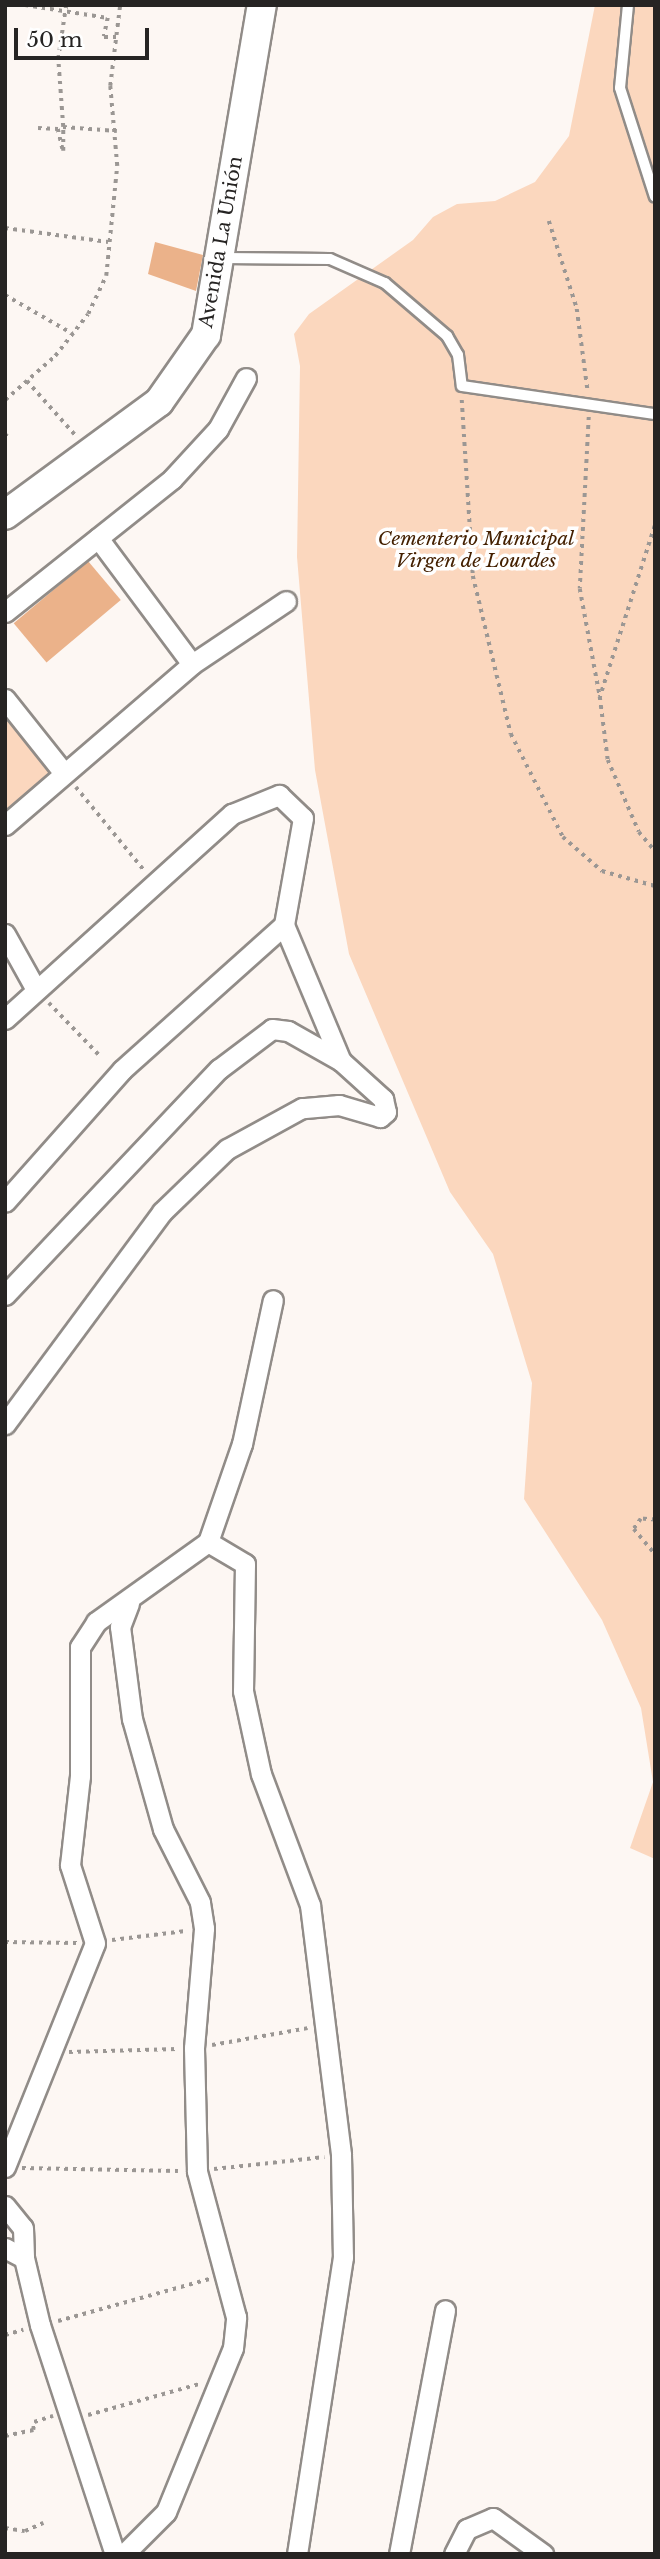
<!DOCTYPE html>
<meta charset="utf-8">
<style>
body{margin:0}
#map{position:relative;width:660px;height:2559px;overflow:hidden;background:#fdf7f3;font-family:"Libre Baskerville",serif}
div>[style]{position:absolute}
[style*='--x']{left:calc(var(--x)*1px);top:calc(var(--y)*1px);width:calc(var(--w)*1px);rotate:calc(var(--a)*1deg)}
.green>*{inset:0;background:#fbd7be}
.building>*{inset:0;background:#ebb28a;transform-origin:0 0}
.path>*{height:3.5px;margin-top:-1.75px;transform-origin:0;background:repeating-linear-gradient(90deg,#9b9794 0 3.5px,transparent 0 8.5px)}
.roads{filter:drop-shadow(2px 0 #918c88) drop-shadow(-2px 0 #918c88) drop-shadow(0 2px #918c88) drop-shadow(0 -2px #918c88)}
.service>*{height:10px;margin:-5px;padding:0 5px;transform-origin:5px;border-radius:5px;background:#fff}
.minor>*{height:19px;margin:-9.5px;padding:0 9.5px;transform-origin:9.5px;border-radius:9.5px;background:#fff}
.secondary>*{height:28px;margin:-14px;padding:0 14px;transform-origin:14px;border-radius:14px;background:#fff}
span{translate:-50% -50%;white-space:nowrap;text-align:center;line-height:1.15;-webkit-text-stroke:7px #fff;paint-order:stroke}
.street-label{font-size:19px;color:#262423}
.park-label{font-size:19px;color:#442001;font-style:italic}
.frame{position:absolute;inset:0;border:7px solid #262423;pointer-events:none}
.scale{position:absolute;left:14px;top:28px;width:135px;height:32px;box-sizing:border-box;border:4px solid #262423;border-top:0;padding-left:9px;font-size:21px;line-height:24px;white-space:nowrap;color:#262423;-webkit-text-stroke:5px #fff;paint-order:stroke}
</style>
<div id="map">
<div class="green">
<i style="clip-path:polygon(595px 5px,655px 5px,655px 1859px,630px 1848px,653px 1782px,641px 1708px,602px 1620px,524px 1499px,532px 1383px,493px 1254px,450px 1192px,349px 954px,315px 770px,297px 557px,300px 366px,294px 334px,309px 314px,413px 240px,433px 217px,457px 204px,495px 201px,535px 182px,569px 136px)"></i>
<i style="clip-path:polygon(5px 717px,50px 772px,5px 812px)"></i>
</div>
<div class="building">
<i style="clip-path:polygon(155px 242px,203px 255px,196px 291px,148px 274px)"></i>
<i style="left:88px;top:561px;width:51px;height:97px;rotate:50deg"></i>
</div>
<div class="path">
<i style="--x:25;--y:5;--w:84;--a:8.9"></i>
<i style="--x:108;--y:18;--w:19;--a:102"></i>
<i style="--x:104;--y:37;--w:12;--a:0"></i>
<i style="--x:63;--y:127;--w:68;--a:-94.2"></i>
<i style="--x:58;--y:59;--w:55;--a:-81.6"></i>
<i style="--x:38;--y:128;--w:20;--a:3"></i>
<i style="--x:58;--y:129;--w:23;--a:77"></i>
<i style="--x:63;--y:151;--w:24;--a:-90"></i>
<i style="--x:63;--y:127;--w:54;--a:4.2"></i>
<i style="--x:549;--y:221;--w:92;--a:72.3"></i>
<i style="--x:577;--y:309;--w:84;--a:82.5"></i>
<i style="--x:5;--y:228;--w:104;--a:7.7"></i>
<i style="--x:5;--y:295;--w:78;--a:29.8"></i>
<i style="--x:27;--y:381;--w:75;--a:48.2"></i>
<i style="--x:5;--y:400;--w:67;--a:-41.3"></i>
<i style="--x:55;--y:356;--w:53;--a:-51.8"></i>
<i style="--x:88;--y:314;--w:42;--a:-64.7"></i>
<i style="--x:106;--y:276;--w:111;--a:-84.3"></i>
<i style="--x:117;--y:166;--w:80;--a:-95"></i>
<i style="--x:110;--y:86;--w:82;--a:-83"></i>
<i style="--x:462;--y:400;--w:176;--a:86.4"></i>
<i style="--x:473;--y:576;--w:163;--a:76.5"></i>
<i style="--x:511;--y:734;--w:115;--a:63.2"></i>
<i style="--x:563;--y:837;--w:52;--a:41.1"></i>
<i style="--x:602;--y:871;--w:55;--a:15.8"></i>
<i style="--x:589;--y:417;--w:172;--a:93"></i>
<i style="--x:580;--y:589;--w:110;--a:79.5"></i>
<i style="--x:5;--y:434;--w:6;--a:45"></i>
<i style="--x:655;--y:526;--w:180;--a:107.8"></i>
<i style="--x:600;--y:697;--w:64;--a:82.8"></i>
<i style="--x:608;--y:760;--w:78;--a:66.7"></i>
<i style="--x:639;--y:832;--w:25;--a:50"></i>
<i style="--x:76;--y:787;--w:107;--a:50.7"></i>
<i style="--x:49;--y:1003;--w:74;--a:46.1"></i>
<i style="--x:655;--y:1520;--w:14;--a:-176"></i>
<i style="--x:641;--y:1519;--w:12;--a:125"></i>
<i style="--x:634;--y:1529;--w:33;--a:50"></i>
<i style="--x:112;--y:1940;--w:74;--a:-7"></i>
<i style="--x:5;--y:1942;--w:72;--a:0.8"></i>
<i style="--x:212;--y:2045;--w:97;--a:-10"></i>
<i style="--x:69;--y:2052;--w:108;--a:-1.6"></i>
<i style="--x:22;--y:2168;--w:156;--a:1.1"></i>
<i style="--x:214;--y:2169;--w:111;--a:-6.2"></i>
<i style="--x:58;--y:2321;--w:157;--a:-15.5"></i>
<i style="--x:5;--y:2335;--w:19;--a:-16"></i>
<i style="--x:88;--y:2415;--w:115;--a:-15.6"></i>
<i style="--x:5;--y:2436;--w:29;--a:-12"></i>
<i style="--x:33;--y:2430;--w:8;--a:-83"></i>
<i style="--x:34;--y:2422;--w:20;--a:-18"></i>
<i style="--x:5;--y:2528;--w:20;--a:9"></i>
<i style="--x:25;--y:2531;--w:20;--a:-24"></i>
</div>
<div class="roads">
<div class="service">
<i style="--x:628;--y:5;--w:83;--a:95.5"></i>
<i style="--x:620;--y:88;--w:114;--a:72.2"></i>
<i style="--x:223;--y:258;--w:107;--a:0.5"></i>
<i style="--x:330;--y:259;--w:60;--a:23.6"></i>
<i style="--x:385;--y:283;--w:82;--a:40.5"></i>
<i style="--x:447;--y:336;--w:22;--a:60"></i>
<i style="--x:458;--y:355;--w:31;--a:83"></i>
<i style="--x:462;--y:386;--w:195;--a:8.3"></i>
</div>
<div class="minor">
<i style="--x:98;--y:538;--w:157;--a:53.3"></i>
<i style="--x:5;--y:612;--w:213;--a:-38.5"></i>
<i style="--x:172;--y:479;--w:68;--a:-47.4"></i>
<i style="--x:218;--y:429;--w:58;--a:-61.2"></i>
<i style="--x:5;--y:699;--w:93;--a:51.5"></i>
<i style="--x:5;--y:825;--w:247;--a:-40.7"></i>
<i style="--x:192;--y:664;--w:113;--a:-33.8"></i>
<i style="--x:284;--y:925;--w:147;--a:67.3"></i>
<i style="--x:5;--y:934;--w:62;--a:60.9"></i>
<i style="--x:5;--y:1019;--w:306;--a:-42.1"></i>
<i style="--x:232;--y:814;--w:51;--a:-22"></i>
<i style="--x:279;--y:795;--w:33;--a:44"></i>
<i style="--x:303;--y:818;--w:109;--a:100.1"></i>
<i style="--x:284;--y:925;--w:217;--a:138.2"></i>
<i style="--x:122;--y:1070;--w:176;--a:131.6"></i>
<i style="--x:5;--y:1295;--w:311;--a:-46.6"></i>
<i style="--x:219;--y:1069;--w:66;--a:-37"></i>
<i style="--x:272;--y:1029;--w:16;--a:7"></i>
<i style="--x:288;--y:1031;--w:61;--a:29.5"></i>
<i style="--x:341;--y:1061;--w:57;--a:42.1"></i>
<i style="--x:383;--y:1099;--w:13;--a:77"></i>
<i style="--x:386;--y:1112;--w:8;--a:140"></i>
<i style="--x:380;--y:1117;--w:43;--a:-163.7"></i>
<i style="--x:339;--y:1105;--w:37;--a:175"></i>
<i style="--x:302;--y:1108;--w:85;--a:151.3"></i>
<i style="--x:227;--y:1149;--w:91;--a:135.9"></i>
<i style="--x:162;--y:1212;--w:264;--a:126.5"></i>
<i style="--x:208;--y:1542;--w:43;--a:30.7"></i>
<i style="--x:245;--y:1564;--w:127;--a:90.9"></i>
<i style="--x:243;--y:1691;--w:85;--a:77.8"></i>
<i style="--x:261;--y:1774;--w:140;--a:69.5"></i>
<i style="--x:310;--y:1905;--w:252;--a:82.9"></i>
<i style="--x:341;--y:2155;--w:102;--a:88.9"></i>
<i style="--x:343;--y:2257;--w:301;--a:98.8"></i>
<i style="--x:5;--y:2167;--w:241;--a:-68.1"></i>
<i style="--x:95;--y:1943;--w:82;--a:-107.8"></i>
<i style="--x:70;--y:1865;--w:90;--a:-83.6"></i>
<i style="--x:80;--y:1776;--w:129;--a:-90"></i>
<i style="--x:80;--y:1647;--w:30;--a:-57"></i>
<i style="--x:96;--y:1622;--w:138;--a:-35.5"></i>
<i style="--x:208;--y:1542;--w:104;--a:-70.9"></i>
<i style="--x:242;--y:1444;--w:147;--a:-77.9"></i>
<i style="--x:5;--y:2206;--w:28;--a:51"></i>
<i style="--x:23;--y:2228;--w:30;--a:88"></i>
<i style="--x:24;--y:2258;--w:69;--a:76.6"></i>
<i style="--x:40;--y:2325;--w:241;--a:71.9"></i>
<i style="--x:5;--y:2248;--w:21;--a:28"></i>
<i style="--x:124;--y:2554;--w:59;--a:-45"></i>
<i style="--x:166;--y:2512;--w:177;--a:-67.8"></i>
<i style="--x:233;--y:2348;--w:31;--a:-84"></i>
<i style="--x:236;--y:2317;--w:151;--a:-105"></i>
<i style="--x:197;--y:2171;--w:123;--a:-91.4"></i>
<i style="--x:194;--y:2048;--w:120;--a:-85.2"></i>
<i style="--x:204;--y:1928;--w:26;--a:-99"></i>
<i style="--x:200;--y:1902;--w:82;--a:-116.9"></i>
<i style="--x:163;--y:1829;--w:114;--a:-105.7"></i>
<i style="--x:132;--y:1719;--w:93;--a:-97.4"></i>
<i style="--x:120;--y:1627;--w:25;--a:-69"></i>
<i style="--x:399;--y:2554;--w:248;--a:-79.3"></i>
<i style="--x:454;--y:2554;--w:28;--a:-63"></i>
<i style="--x:467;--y:2529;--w:28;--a:-23"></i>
<i style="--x:493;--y:2518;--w:62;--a:35.8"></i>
</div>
<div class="secondary">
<i style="--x:5;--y:515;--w:191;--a:-36.3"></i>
<i style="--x:159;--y:402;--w:82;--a:-55"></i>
<i style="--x:206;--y:335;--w:335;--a:-80.4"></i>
</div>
</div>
<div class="street-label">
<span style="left:221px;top:242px;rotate:-80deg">Avenida La Unión</span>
</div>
<div class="park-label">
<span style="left:476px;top:550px">Cementerio Municipal<br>Virgen de Lourdes</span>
</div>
<div class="frame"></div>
<div class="scale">50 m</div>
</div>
